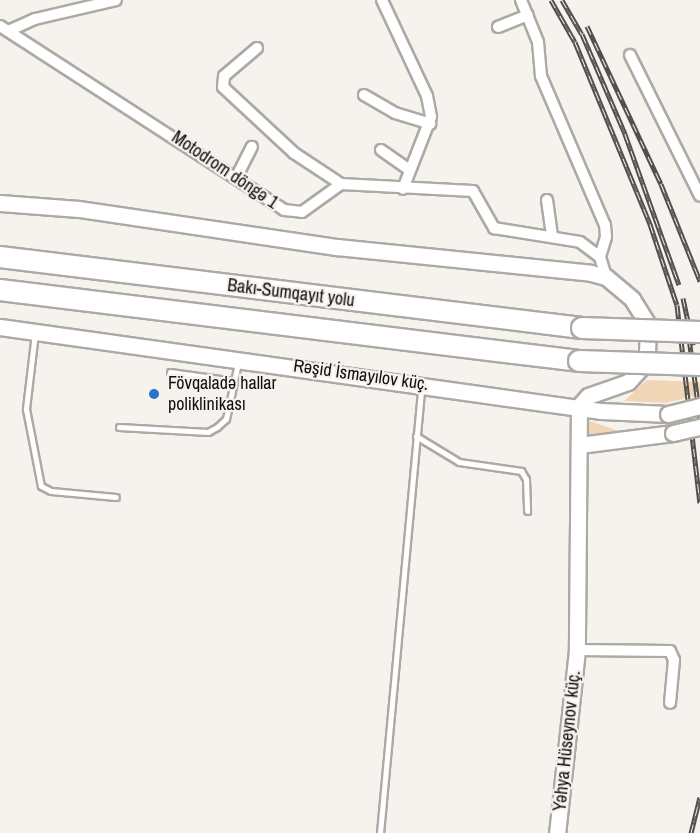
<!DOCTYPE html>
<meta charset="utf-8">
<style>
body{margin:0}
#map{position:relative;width:700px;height:833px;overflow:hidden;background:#f6f2ed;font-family:"Archivo Narrow",sans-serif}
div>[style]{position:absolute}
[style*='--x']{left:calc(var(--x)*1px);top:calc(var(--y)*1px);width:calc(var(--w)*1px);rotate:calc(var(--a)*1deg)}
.green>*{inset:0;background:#f1d6b6}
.roads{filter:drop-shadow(2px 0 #ada9a4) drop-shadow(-2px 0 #ada9a4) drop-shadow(0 2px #ada9a4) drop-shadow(0 -2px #ada9a4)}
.lane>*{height:5px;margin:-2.5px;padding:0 2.5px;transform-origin:2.5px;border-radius:2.5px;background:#fff}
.street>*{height:10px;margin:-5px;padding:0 5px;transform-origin:5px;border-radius:5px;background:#fff}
.secondary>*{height:15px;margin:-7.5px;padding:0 7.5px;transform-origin:7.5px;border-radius:7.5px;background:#fff}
.highway>*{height:20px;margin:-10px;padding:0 10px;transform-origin:10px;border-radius:10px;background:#fff}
.rail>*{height:5px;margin-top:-2.5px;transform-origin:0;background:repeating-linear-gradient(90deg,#f6f2ed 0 9px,#52504d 0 18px);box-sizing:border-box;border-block:2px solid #52504d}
.bridges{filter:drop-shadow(2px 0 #ada9a4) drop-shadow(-2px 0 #ada9a4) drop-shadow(0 2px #ada9a4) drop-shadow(0 -2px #ada9a4)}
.secondary-bridge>*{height:15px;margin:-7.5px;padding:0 7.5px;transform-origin:7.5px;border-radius:7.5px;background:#fff}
.highway-bridge>*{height:20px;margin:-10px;padding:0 10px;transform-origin:10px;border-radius:10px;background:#fff}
.dots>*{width:16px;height:16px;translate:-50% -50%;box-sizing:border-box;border:3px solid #f6f2ed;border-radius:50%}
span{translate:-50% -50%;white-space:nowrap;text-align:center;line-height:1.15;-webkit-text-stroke:4.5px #f6f2ed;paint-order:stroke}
.street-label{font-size:18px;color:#11100e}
.poi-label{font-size:18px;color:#11100e}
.left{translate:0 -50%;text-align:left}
</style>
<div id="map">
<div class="green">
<i style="clip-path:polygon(647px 380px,700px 382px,700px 395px,665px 403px,624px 401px)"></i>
<i style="clip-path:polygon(584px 419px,619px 431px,583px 435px)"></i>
</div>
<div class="roads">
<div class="lane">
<i style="--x:35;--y:333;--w:77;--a:96.8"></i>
<i style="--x:26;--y:409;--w:78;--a:79"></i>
<i style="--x:41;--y:486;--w:11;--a:27"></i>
<i style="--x:51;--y:491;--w:65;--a:5.3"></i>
<i style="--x:170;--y:372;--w:65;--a:8"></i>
<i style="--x:119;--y:427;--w:89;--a:3.2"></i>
<i style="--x:208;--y:432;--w:10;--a:-29"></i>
<i style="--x:217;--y:427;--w:12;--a:-42"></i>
<i style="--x:226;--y:419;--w:57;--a:-77.9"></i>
<i style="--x:416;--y:436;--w:50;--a:31.2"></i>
<i style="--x:459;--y:462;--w:63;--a:8.3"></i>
<i style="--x:521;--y:471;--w:9;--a:58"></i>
<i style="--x:526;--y:479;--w:32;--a:88"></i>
<i style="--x:380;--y:833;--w:447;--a:-84.7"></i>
</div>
<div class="street">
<i style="--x:382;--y:0;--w:106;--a:64.9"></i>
<i style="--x:427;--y:96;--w:21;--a:79"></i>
<i style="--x:431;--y:117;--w:77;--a:111.3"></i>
<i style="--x:521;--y:0;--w:45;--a:68"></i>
<i style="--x:538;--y:42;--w:34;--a:85"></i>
<i style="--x:541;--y:76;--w:162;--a:66.8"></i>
<i style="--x:605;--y:225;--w:12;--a:85"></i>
<i style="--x:606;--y:237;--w:21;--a:107"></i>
<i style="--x:0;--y:26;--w:338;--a:32.9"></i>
<i style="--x:284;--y:210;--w:18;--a:6"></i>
<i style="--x:302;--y:212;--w:48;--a:-35.7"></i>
<i style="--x:341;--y:184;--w:132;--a:3"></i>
<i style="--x:473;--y:191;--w:43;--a:60.4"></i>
<i style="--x:494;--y:228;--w:87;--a:9.2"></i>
<i style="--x:580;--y:242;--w:25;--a:37"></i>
<i style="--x:600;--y:257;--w:21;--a:73"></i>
<i style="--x:498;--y:27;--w:32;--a:-22"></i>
<i style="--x:8;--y:31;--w:30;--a:-24"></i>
<i style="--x:35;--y:19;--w:83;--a:-13.2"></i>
<i style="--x:257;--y:48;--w:43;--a:139.7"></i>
<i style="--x:224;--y:76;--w:11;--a:95"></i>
<i style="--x:223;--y:87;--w:97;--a:42.9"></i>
<i style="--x:294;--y:153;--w:56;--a:33.4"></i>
<i style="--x:630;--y:55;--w:157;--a:63.6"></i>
<i style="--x:364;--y:95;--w:36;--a:30"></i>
<i style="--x:395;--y:113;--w:37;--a:17"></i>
<i style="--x:381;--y:150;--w:33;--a:35"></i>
<i style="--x:236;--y:178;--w:35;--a:-63"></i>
<i style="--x:547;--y:200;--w:36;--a:82"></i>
<i style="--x:577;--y:650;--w:93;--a:0.6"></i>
<i style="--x:670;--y:651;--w:10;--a:66"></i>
<i style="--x:674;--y:660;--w:43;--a:95.3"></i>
</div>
<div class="secondary">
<i style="--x:0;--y:203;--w:79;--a:4.3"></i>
<i style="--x:79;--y:209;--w:261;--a:8.4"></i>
<i style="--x:337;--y:247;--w:255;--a:5.8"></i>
<i style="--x:591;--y:273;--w:16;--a:15"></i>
<i style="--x:606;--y:277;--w:34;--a:40"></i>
<i style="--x:632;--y:299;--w:31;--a:58"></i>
<i style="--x:648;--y:325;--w:36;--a:92"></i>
<i style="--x:647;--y:361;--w:28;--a:132"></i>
<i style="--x:628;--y:382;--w:42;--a:160.7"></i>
<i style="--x:588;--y:396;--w:13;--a:132"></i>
<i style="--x:579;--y:406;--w:244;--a:90.5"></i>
<i style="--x:577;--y:650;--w:184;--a:96.2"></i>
<i style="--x:0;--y:327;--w:607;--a:7.96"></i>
<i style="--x:601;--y:411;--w:67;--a:2.6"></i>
<i style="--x:579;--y:445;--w:95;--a:-7.3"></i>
</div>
<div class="highway">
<i style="--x:0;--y:257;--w:586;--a:6.96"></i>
<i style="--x:0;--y:290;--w:583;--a:6.99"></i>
</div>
</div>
<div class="rail">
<i style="--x:551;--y:0;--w:48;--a:60.3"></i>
<i style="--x:575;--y:42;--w:197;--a:67.6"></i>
<i style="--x:650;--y:224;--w:85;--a:71.6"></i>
<i style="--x:677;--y:305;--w:199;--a:83.4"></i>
<i style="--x:562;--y:0;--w:39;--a:60"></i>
<i style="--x:582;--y:34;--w:109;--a:66.7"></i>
<i style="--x:625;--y:134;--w:160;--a:70.3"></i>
<i style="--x:587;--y:26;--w:174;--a:64.9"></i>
<i style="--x:661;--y:184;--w:105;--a:68.1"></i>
<i style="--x:683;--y:298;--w:48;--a:78"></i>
<i style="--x:689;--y:338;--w:81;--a:82.2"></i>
<i style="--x:691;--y:833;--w:37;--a:-76"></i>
</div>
<div class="bridges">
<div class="secondary-bridge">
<i style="--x:668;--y:414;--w:33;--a:-14"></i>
<i style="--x:673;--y:433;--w:28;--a:-13"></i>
</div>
<div class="highway-bridge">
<i style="--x:582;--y:328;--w:118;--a:1.9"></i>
<i style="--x:579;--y:361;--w:121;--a:1.9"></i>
</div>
</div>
<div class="dots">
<i style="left:154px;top:394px;background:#2776c5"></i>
</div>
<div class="street-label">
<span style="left:225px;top:170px;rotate:34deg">Motodrom döngə 1</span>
<span style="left:291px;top:293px;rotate:7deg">Bakı-Sumqayıt yolu</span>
<span style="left:361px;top:375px;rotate:8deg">Rəşid İsmayılov küç.</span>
<span style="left:567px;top:741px;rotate:-84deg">Yəhya Hüseynov küç.</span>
</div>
<div class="poi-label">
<span class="left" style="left:168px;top:394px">Fövqaladə hallar<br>poliklinikası</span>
</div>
</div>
